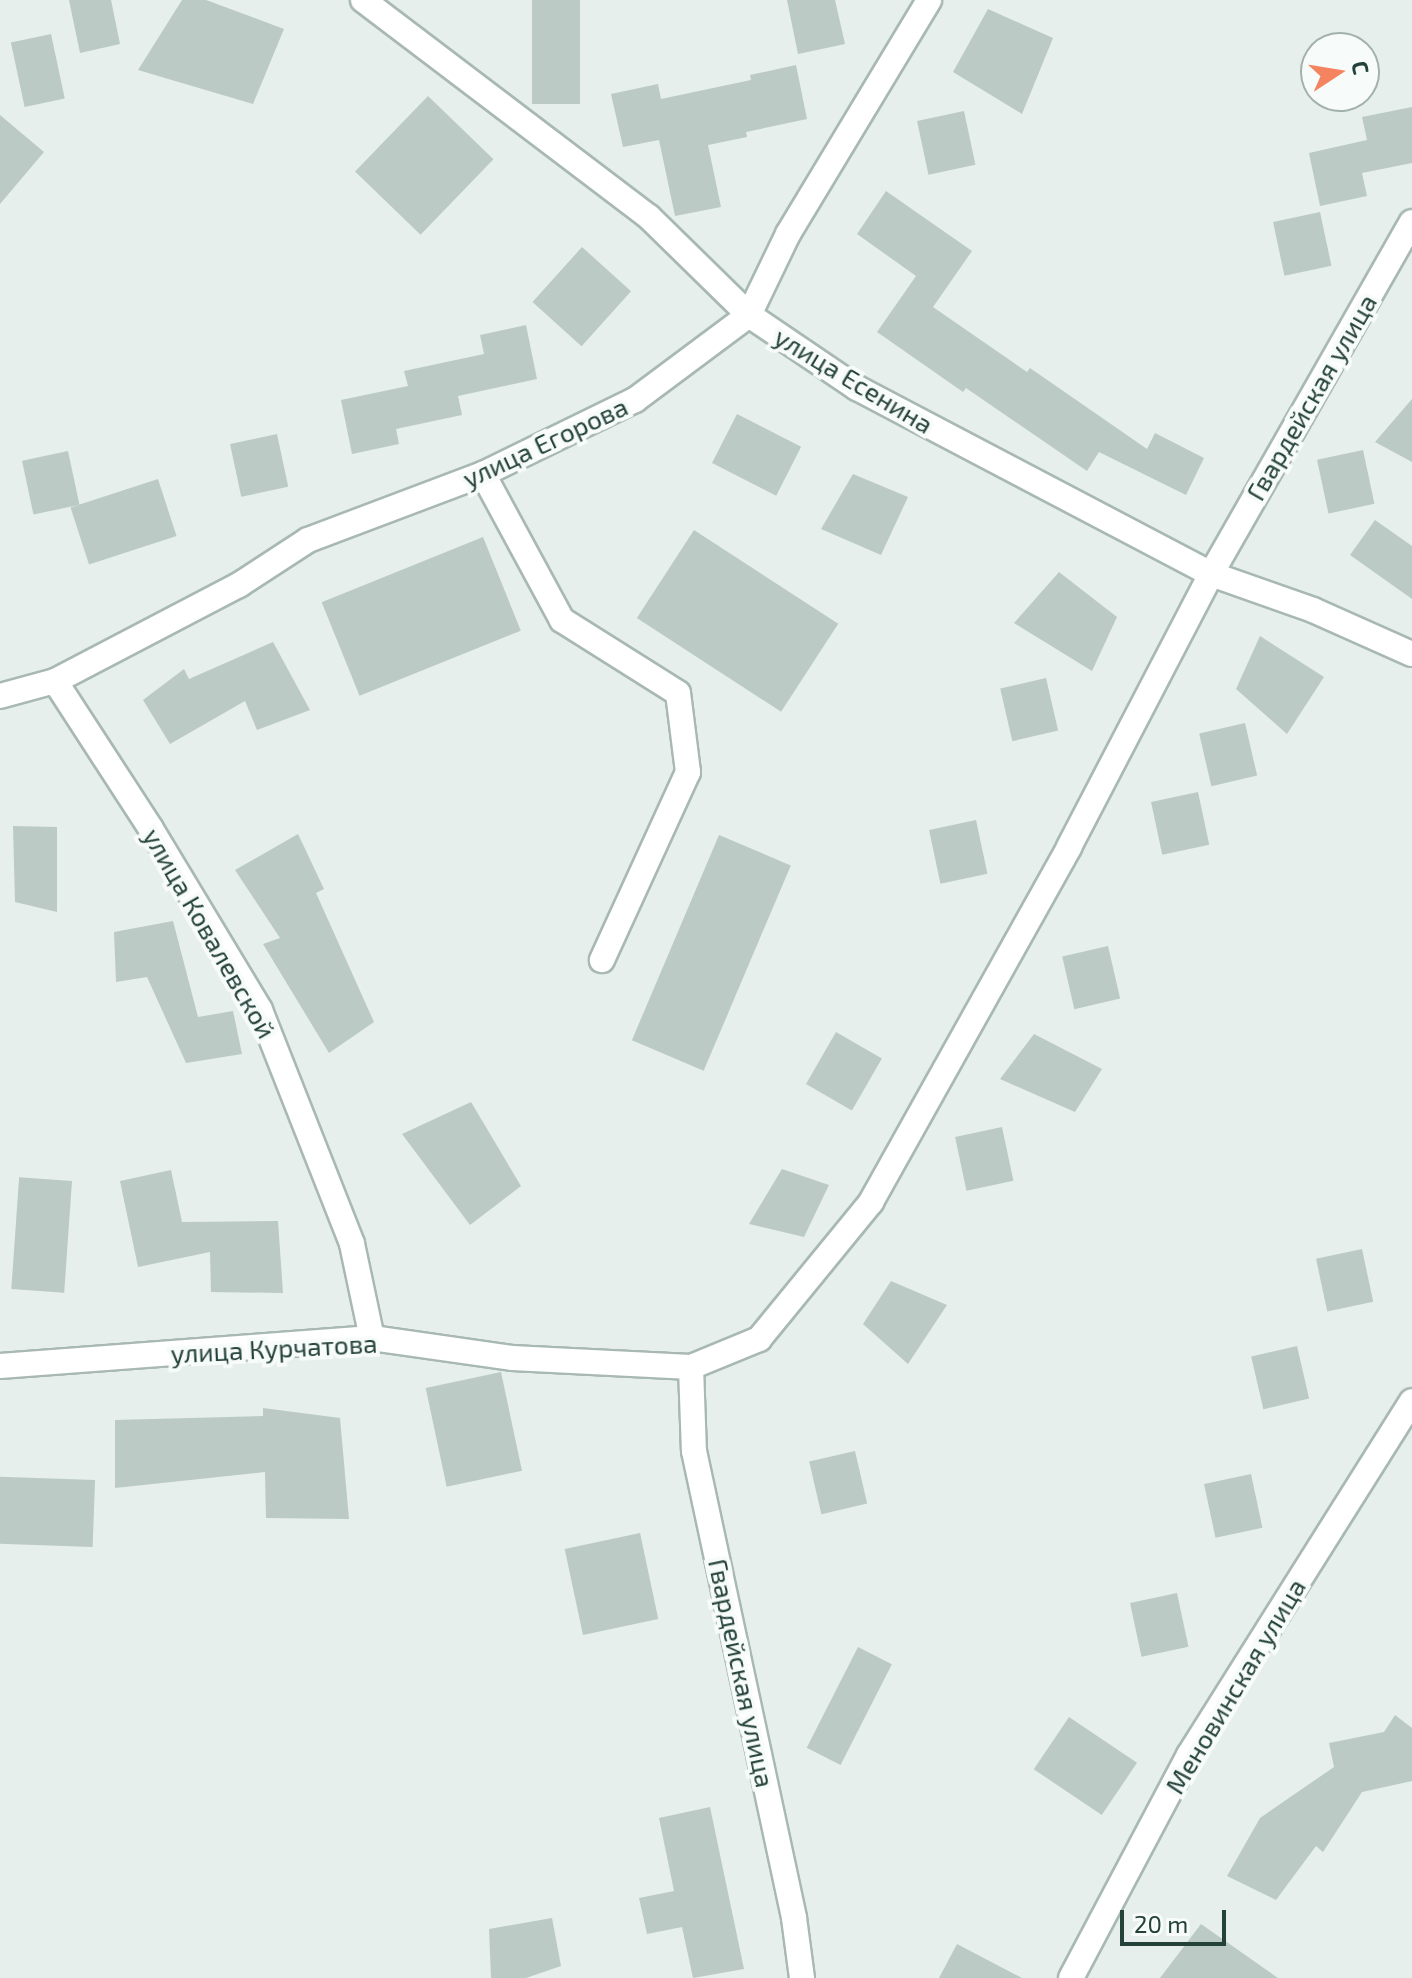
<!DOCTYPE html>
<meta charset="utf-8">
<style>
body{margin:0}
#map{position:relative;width:1412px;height:1978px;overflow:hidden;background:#e6efeb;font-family:"Exo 2",sans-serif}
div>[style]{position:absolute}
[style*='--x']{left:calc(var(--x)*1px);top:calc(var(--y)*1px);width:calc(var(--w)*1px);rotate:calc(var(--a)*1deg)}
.building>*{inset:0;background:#bbcac4;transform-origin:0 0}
.roads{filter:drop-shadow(2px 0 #a8b8b2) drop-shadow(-2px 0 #a8b8b2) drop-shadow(0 2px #a8b8b2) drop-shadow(0 -2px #a8b8b2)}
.minor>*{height:24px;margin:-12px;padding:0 12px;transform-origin:12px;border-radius:12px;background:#fff}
span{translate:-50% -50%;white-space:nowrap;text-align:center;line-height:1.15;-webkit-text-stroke:8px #f7fbf9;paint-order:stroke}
.street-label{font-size:26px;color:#24423a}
.north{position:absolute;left:1300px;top:32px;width:80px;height:80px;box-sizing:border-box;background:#f7fbf9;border:2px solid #a3b1ad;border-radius:50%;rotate:78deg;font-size:22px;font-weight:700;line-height:32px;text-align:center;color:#24423a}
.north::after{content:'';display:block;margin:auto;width:28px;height:36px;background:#f4845f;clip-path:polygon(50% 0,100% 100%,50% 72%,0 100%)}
.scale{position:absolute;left:1120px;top:1910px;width:106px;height:36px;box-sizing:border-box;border:4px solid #24423a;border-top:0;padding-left:10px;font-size:24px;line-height:28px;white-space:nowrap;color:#24423a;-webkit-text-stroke:6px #f7fbf9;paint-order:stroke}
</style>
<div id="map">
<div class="building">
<i style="clip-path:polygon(69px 0,111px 0,120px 44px,80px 53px)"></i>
<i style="clip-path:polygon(182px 0,206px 0,284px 29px,253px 104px,138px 70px)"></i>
<i style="left:532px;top:0;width:48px;height:104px"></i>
<i style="clip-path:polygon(787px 0,835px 0,845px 44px,798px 54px)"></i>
<i style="clip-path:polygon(988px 9px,1053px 38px,1022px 114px,953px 72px)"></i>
<i style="left:51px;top:34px;width:66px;height:41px;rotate:78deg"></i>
<i style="clip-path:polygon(796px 65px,807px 119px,746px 132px,747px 137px,708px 145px,721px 207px,675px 216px,659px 140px,623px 147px,611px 94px,658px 84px,661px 99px,751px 80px,750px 75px)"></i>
<i style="left:428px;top:96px;width:91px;height:105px;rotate:44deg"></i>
<i style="clip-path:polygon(1412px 107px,1412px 163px,1362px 173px,1367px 196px,1320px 206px,1309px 153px,1367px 140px,1362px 117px)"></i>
<i style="left:964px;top:111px;width:55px;height:48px;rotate:78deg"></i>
<i style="clip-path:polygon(0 115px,44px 152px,0 204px)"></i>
<i style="clip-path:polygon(886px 191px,972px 251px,933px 307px,1027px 372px,1030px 368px,1147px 449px,1155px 433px,1204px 458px,1186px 495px,1099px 452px,1087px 471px,966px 388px,963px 392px,877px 332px,916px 276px,857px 234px)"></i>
<i style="left:1320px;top:212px;width:55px;height:48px;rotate:78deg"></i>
<i style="left:582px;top:247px;width:66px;height:74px;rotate:42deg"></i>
<i style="clip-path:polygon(526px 325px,537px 379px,458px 396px,462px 415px,396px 429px,399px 444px,352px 454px,341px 400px,408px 386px,404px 371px,484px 354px,480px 335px)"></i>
<i style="clip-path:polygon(1412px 399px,1412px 462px,1375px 442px)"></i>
<i style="left:737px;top:414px;width:72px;height:55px;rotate:27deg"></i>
<i style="left:277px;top:434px;width:54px;height:48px;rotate:78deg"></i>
<i style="left:1363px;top:450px;width:55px;height:47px;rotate:78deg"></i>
<i style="left:68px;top:451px;width:55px;height:47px;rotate:78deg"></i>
<i style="clip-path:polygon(853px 474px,908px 497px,881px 555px,821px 529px)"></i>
<i style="left:158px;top:479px;width:60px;height:92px;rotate:72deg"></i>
<i style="clip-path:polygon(1375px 520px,1412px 546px,1412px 599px,1350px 555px)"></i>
<i style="left:694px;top:530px;width:172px;height:105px;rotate:33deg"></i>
<i style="left:483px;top:537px;width:101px;height:174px;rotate:68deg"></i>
<i style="clip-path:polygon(1059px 572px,1117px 617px,1092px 671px,1014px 623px)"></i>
<i style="clip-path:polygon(1260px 636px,1324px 677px,1287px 734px,1236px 689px)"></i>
<i style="clip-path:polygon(273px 642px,310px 710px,257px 730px,245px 701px,170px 744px,143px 700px,184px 669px,189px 679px)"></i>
<i style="left:1046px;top:678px;width:54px;height:47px;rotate:77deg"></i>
<i style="left:1245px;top:723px;width:54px;height:47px;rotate:77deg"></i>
<i style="left:1198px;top:792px;width:54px;height:48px;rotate:78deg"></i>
<i style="left:976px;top:820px;width:55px;height:48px;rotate:78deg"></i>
<i style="clip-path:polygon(13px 826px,57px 827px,57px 912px,15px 902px)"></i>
<i style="clip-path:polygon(298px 834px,324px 889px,316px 893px,374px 1022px,329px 1053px,263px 944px,280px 938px,235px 870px)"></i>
<i style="left:719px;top:835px;width:78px;height:223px;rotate:23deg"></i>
<i style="clip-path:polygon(173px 921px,198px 1017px,233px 1011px,242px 1054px,186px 1063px,147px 977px,116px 982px,114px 932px)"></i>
<i style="left:1108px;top:946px;width:54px;height:47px;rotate:77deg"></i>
<i style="left:836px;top:1032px;width:53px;height:60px;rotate:30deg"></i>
<i style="clip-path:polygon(1034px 1034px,1102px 1069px,1075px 1112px,1000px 1079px)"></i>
<i style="clip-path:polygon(471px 1102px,521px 1186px,470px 1225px,402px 1134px)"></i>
<i style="left:1002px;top:1127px;width:55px;height:48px;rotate:78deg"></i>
<i style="clip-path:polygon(782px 1169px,829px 1185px,804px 1237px,749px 1224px)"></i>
<i style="clip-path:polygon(171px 1170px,182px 1222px,278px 1221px,283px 1293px,211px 1292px,210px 1252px,138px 1267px,120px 1181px)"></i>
<i style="left:72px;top:1181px;width:112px;height:53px;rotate:94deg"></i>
<i style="left:1362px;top:1249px;width:54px;height:47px;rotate:78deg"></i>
<i style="clip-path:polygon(891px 1281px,947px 1305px,908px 1364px,863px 1324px)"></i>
<i style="left:1297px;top:1346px;width:54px;height:47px;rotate:77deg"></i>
<i style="left:501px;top:1372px;width:101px;height:77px;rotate:78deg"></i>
<i style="clip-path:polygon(263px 1408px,340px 1418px,349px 1519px,266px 1518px,265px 1472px,115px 1488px,115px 1420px,263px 1416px)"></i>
<i style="left:855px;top:1451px;width:54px;height:47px;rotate:77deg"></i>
<i style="left:1251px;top:1474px;width:55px;height:48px;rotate:78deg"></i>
<i style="left:95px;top:1480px;width:67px;height:95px;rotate:92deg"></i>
<i style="left:640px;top:1533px;width:88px;height:77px;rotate:78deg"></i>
<i style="left:1177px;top:1593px;width:55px;height:48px;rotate:78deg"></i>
<i style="left:858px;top:1647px;width:38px;height:113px;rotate:27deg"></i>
<i style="clip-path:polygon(1395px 1715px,1412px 1728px,1412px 1781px,1362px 1792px,1323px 1852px,1316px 1846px,1276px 1900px,1227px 1876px,1260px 1818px,1334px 1767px,1329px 1743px,1384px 1732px)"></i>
<i style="left:1069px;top:1717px;width:82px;height:63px;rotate:34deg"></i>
<i style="clip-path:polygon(710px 1807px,744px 1969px,693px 1978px,682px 1927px,647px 1934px,639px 1898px,674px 1891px,659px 1818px)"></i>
<i style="clip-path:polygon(552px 1918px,561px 1966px,526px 1978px,491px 1978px,489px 1929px)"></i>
<i style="clip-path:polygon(1201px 1924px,1278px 1978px,1160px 1978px)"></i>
<i style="clip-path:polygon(957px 1944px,1022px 1978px,939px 1978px)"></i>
</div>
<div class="roads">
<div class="minor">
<i style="--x:363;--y:0;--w:359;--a:37.2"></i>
<i style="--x:649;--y:217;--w:140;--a:44.4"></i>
<i style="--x:749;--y:315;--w:130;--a:34.1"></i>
<i style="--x:857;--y:388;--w:400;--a:27.7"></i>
<i style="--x:1211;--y:574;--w:108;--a:19.4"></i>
<i style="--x:1313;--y:610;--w:108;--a:24"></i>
<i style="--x:483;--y:474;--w:166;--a:61.6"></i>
<i style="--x:562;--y:620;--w:137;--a:32.2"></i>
<i style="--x:678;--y:693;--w:80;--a:82.8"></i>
<i style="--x:688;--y:772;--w:207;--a:114.6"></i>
<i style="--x:55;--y:681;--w:176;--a:57"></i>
<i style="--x:151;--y:829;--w:211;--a:58.9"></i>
<i style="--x:260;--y:1010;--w:251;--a:68.5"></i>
<i style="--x:352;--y:1244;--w:96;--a:78"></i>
<i style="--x:0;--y:696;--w:57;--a:-15.3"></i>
<i style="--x:55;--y:681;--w:208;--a:-27.6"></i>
<i style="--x:239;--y:585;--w:82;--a:-33.1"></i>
<i style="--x:308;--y:540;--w:187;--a:-20.7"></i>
<i style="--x:483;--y:474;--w:169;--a:-26"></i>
<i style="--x:635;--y:400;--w:142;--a:-36.7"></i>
<i style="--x:749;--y:315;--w:90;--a:-64.3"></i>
<i style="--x:788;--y:234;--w:273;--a:-58.9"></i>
<i style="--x:0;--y:1366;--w:373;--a:-4.3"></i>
<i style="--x:372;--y:1338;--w:141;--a:8.1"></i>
<i style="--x:512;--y:1358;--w:179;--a:2.9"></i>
<i style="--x:691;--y:1367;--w:74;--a:-22.4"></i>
<i style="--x:759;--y:1339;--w:177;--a:-50.7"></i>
<i style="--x:871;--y:1202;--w:406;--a:-60.8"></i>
<i style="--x:1069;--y:847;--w:308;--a:-62.5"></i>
<i style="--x:1211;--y:574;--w:405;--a:-60.3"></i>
<i style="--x:691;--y:1367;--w:84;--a:88"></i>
<i style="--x:694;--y:1451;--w:478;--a:77.9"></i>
<i style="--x:794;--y:1918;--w:61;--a:82.4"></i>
<i style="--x:1071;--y:1978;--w:252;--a:-62.1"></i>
<i style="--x:1189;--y:1755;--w:418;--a:-57.8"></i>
</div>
</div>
<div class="street-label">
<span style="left:854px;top:380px;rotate:31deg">улица Есенина</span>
<span style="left:1311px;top:397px;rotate:-60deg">Гвардейская улица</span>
<span style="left:545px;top:442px;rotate:-25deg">улица Егорова</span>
<span style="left:210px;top:933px;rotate:60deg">улица Ковалевской</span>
<span style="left:274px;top:1348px;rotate:-3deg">улица Курчатова</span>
<span style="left:742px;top:1673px;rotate:78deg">Гвардейская улица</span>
<span style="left:1235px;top:1686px;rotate:-59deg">Меновинская улица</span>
</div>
<div class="north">С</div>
<div class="scale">20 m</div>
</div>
